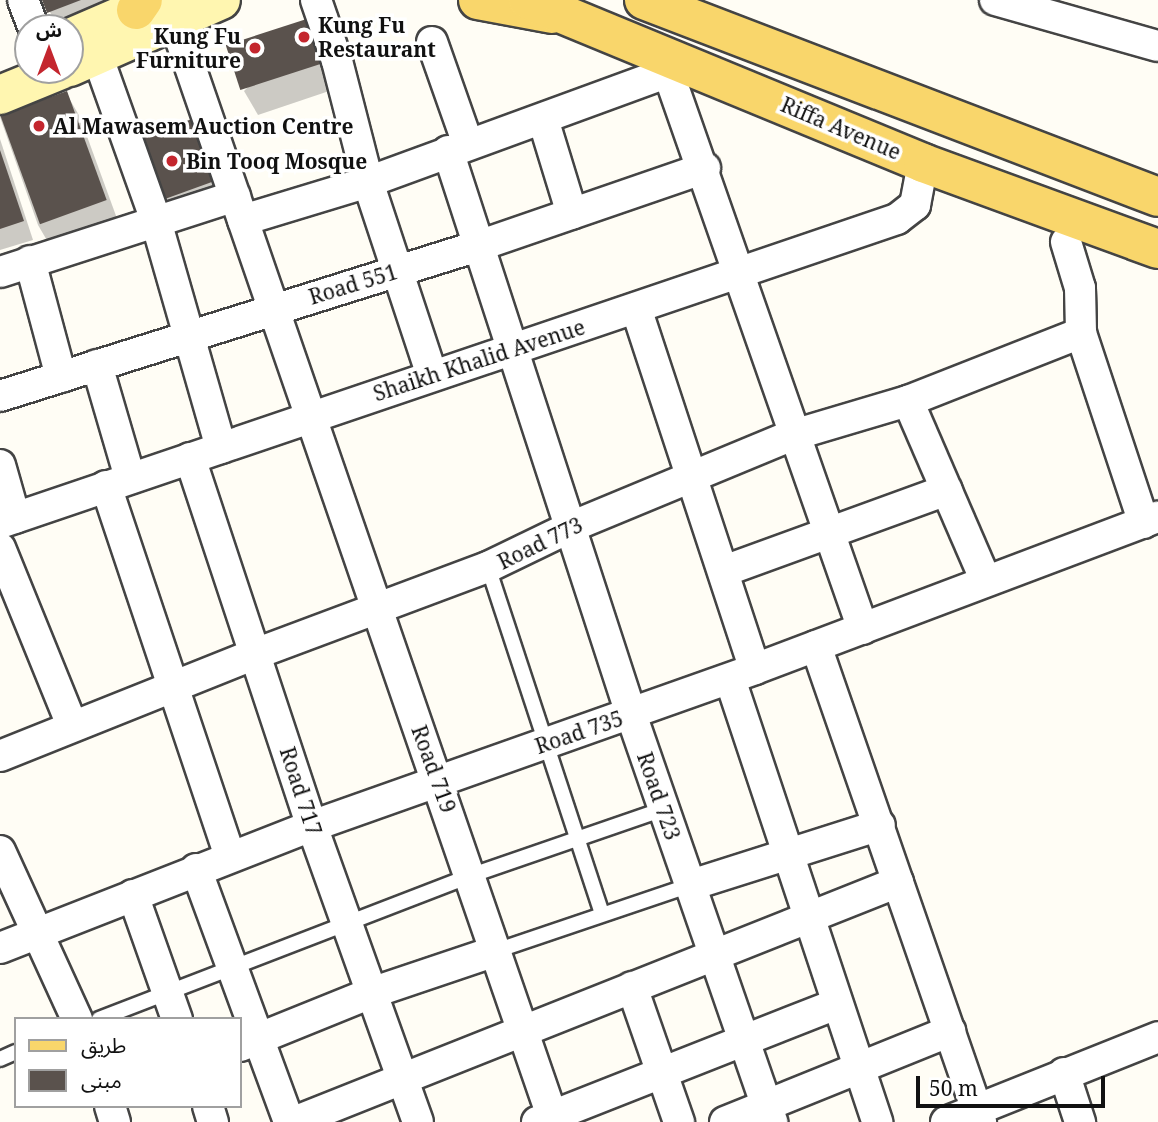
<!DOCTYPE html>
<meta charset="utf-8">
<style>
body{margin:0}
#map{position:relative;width:1158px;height:1122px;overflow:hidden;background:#fffdf5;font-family:"Noto Serif","Noto Sans Arabic",serif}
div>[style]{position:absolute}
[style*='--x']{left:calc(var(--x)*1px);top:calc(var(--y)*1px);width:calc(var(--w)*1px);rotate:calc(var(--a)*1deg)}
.shadow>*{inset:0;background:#0003}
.building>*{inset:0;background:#5a524d;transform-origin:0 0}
.roads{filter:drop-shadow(2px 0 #444) drop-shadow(-2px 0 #444) drop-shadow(0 2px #444) drop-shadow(0 -2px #444)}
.lane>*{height:14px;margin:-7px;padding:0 7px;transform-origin:7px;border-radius:7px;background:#fff}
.street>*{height:30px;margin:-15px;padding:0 15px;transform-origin:15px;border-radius:15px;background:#fff}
.secondary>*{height:38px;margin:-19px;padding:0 19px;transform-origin:19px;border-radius:19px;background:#fff6b0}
.primary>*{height:38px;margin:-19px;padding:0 19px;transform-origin:19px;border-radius:19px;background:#f9d66b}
.dots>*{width:19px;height:19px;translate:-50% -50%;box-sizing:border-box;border:4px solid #fff;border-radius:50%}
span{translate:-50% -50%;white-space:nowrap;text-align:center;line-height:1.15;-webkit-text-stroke:7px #fff;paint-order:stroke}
.poi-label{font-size:21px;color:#111;font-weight:700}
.left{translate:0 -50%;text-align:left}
.right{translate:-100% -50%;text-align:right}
.street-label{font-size:21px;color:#111}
.legend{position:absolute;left:14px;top:1017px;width:228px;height:91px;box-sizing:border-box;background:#fff;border:2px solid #a0a0a0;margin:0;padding:9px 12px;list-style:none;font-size:21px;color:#111}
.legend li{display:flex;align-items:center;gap:14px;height:35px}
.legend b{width:35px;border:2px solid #a0a0a0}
.north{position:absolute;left:14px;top:14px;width:70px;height:70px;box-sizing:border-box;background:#fff;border:2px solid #a0a0a0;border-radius:50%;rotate:0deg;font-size:19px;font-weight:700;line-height:28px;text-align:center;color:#111}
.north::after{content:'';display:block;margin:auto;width:24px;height:32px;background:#c4262e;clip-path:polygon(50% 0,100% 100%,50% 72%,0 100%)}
.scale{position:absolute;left:916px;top:1076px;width:189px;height:32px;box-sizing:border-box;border:4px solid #111;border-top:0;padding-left:9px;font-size:21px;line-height:24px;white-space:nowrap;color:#111;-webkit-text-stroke:5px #fff;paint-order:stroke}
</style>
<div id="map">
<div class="shadow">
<i style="clip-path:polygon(44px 0,155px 0,58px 28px)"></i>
<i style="clip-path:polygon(318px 17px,347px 85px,258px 115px,244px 91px)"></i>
<i style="clip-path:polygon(66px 93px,80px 117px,119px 224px,52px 249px,38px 225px,0 117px)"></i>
<i style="clip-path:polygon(191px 121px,227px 205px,168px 226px,155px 202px)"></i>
<i style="clip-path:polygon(0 139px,33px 240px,0 250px)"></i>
</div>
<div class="building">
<i style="clip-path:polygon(42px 0,81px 0,47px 13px)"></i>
<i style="left:319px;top:15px;width:47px;height:98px;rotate:72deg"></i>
<i style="left:67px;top:91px;width:116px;height:71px;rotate:70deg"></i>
<i style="left:192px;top:119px;width:66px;height:66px;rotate:70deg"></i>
<i style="clip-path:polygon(0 150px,24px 221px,0 229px)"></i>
</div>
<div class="roads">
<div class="lane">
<i style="--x:488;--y:567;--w:365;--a:71.8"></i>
<i style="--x:496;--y:951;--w:206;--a:-18.7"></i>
<i style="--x:99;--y:1019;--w:400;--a:-21.1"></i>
<i style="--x:472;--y:875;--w:203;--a:-19"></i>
<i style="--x:0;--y:1059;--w:17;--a:-24"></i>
</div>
<div class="street">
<i style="--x:23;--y:0;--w:30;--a:69"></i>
<i style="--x:316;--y:0;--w:65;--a:71"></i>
<i style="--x:337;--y:61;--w:125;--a:75.6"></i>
<i style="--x:368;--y:182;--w:203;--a:71.7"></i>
<i style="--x:995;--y:0;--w:169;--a:15.8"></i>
<i style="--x:175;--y:23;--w:1163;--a:70.97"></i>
<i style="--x:432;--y:42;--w:108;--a:70.6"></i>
<i style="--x:97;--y:55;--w:176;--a:70.4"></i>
<i style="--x:156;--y:221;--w:236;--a:74"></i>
<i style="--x:543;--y:119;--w:99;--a:73"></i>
<i style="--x:448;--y:151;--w:592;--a:71.99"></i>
<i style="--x:631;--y:714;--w:432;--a:70.9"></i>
<i style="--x:243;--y:220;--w:131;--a:-16.9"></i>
<i style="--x:368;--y:182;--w:320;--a:-20.1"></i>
<i style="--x:668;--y:72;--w:590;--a:70.71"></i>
<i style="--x:1066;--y:242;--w:48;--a:73.1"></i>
<i style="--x:1080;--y:288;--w:45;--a:88.7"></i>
<i style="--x:1081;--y:333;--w:200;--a:71.7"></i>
<i style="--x:30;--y:261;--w:120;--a:75"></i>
<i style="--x:0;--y:272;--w:247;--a:-17.9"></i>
<i style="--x:636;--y:308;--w:380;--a:71.8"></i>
<i style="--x:97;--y:365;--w:118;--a:73.7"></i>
<i style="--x:0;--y:396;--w:504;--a:-17.43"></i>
<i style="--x:481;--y:245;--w:237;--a:-19"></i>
<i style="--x:908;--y:401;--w:196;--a:66.6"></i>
<i style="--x:190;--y:458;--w:388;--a:71.7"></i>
<i style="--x:312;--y:826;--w:314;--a:70.3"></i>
<i style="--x:0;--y:465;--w:55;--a:74.2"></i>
<i style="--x:106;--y:486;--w:390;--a:71.5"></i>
<i style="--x:0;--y:523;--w:947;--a:-18.72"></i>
<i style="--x:897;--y:219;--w:23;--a:-38"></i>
<i style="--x:915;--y:205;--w:43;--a:-79.2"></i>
<i style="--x:0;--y:548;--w:191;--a:67.9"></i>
<i style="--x:724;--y:571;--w:237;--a:-20"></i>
<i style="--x:816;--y:646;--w:504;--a:70.88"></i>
<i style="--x:730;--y:679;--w:467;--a:71.6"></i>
<i style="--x:0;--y:756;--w:275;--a:-21.8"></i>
<i style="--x:255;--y:654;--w:249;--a:-20.5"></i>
<i style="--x:488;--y:567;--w:94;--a:-25.8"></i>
<i style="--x:573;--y:526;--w:238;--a:-22.5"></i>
<i style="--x:793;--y:435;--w:120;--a:-16.5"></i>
<i style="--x:908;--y:401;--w:186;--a:-21.5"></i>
<i style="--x:0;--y:851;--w:185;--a:65.4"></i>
<i style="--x:196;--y:869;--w:270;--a:69.8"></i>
<i style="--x:691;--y:885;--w:198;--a:-17.6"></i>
<i style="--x:133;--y:895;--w:132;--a:70.5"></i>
<i style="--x:0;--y:948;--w:335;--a:-21.4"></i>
<i style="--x:312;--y:826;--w:470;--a:-19.5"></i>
<i style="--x:755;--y:669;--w:431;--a:-20.7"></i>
<i style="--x:632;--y:987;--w:143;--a:70.8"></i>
<i style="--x:240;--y:1046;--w:141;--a:-22"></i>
<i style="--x:371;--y:993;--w:132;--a:-18.6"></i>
<i style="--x:1064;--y:1073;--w:52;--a:71.9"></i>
<i style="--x:110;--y:1106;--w:17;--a:73"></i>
<i style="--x:208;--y:1106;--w:17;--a:73"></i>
<i style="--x:294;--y:1122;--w:650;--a:-21.67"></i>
<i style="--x:537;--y:1122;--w:321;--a:-21.5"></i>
<i style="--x:725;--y:1122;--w:243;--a:-22"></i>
<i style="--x:946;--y:1122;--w:228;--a:-21.8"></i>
</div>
<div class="secondary">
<i style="--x:70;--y:38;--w:96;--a:-23.4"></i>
<i style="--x:70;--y:67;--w:165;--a:-23.9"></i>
<i style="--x:0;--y:95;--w:66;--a:-22.3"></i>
</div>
<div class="primary">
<i style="--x:478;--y:0;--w:75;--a:10.7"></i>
<i style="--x:528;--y:0;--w:427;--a:22.4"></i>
<i style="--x:923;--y:163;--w:250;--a:20.1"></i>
<i style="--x:644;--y:0;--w:550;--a:20.97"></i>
<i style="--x:136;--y:10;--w:12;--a:-55"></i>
</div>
</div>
<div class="dots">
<i style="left:304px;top:37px;background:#c4262e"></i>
<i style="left:255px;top:48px;background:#c4262e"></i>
<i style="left:39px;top:126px;background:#c4262e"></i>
<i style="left:172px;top:161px;background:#c4262e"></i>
</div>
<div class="poi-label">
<span class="left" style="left:318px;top:37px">Kung Fu<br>Restaurant</span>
<span class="right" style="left:241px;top:48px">Kung Fu<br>Furniture</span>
<span class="left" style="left:53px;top:126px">Al Mawasem Auction Centre</span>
<span class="left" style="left:186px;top:161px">Bin Tooq Mosque</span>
</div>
<div class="street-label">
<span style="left:841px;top:128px;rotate:23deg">Riffa Avenue</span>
<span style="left:353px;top:284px;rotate:-17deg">Road 551</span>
<span style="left:479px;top:360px;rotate:-18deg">Shaikh Khalid Avenue</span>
<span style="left:540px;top:543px;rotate:-26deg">Road 773</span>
<span style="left:579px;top:732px;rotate:-19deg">Road 735</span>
<span style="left:434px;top:769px;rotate:70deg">Road 719</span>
<span style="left:301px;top:791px;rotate:72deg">Road 717</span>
<span style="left:659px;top:796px;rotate:71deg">Road 723</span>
</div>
<ul class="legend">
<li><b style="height:9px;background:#f9d66b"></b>طريق</li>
<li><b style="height:19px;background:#5a524d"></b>مبنى</li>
</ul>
<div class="north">ش</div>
<div class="scale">50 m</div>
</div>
